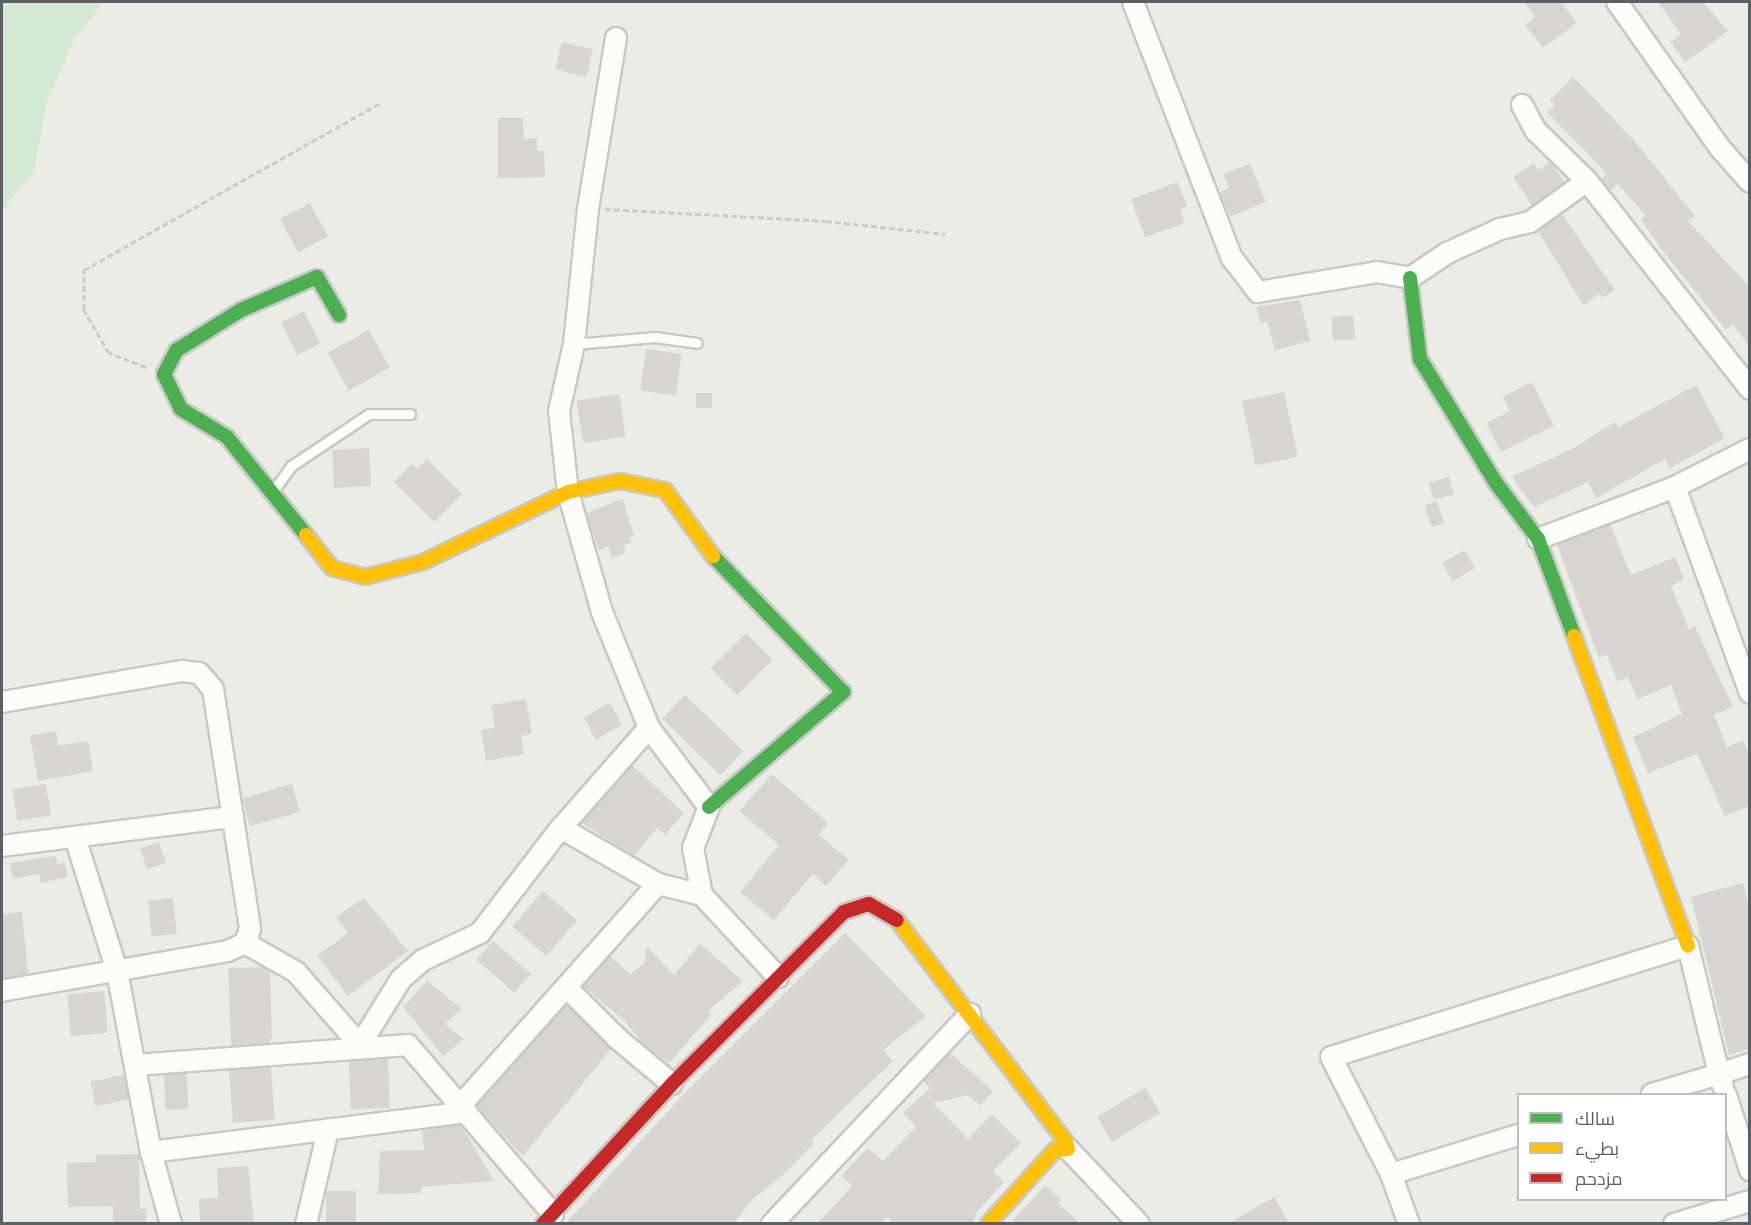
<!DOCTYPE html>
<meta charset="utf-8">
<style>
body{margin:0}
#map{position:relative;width:1751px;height:1225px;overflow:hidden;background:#ecece7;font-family:"Space Grotesk",Cairo,sans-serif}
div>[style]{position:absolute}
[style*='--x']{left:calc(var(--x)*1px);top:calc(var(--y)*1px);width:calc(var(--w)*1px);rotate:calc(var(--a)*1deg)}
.green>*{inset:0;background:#d4e9d3}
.building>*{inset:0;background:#d6d5d2;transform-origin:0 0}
.path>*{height:3px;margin-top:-1.5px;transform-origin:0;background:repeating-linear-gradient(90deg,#c8cdcb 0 6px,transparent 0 9px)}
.roads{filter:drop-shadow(2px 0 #c8c9c7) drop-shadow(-2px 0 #c8c9c7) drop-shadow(0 2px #c8c9c7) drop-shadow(0 -2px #c8c9c7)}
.lane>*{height:9px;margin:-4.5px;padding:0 4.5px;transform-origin:4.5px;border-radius:4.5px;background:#fcfcfb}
.street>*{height:20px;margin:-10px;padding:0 10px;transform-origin:10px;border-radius:10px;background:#fcfcfb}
.fast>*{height:14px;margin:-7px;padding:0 7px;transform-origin:7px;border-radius:7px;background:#4caf50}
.slow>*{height:14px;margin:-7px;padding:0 7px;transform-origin:7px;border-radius:7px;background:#ffc107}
.jam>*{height:14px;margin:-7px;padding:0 7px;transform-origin:7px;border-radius:7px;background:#c62828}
span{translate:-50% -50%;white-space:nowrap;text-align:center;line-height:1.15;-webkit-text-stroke:6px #fff;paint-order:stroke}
.frame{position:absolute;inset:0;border:3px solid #5c5f65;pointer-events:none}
.legend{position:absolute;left:1517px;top:1093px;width:210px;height:108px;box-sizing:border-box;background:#fff;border:2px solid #bebfc1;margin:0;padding:8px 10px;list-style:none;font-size:18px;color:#5c5f65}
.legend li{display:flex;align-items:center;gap:12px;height:30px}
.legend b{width:30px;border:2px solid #bebfc1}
</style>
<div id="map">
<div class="green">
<i style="clip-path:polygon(2px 2px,104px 2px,76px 37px,47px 100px,34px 171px,2px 211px)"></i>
</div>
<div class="building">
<i style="clip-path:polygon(1524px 2px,1561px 2px,1577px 23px,1543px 48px,1525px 25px,1535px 17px)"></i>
<i style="clip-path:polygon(1658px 2px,1703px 2px,1728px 31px,1685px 62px,1670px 42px,1681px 34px)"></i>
<i style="left:562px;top:42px;width:32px;height:28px;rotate:14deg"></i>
<i style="clip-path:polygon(1573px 77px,1633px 139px,1695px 216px,1688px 221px,1749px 286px,1749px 346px,1733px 324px,1726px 330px,1665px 254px,1641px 220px,1646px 216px,1618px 184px,1610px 190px,1601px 179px,1607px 174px,1547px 112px,1555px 105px,1550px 100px)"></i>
<i style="clip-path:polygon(498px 118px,523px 118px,524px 139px,537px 138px,537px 151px,544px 151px,545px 177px,498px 178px)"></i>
<i style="clip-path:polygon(1551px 162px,1564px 182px,1532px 206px,1513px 177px,1534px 163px,1538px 170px)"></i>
<i style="clip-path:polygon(1250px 164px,1266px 202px,1230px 217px,1220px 192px,1229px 188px,1223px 174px)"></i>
<i style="clip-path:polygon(1178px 182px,1187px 206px,1180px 209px,1185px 223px,1145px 237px,1131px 199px)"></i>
<i style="left:310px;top:203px;width:38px;height:34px;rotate:62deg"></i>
<i style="clip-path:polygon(1562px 214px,1615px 290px,1602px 298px,1599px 294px,1583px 305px,1538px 231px)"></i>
<i style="clip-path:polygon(1300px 300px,1310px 341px,1275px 350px,1267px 321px,1261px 323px,1256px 307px)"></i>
<i style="left:304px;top:311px;width:36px;height:26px;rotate:63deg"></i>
<i style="left:1353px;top:315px;width:24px;height:22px;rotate:85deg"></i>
<i style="left:369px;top:330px;width:43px;height:47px;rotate:61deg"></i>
<i style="left:646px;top:349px;width:36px;height:42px;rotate:8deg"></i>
<i style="clip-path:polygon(1532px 382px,1554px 426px,1501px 452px,1486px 423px,1510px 411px,1503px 397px)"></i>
<i style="clip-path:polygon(1696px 385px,1725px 438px,1670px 468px,1665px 459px,1596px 498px,1588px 482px,1534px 507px,1516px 483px,1513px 476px,1570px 450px,1615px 422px,1618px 427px)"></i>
<i style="left:1284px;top:392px;width:66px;height:43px;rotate:78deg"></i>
<i style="left:696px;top:393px;width:16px;height:15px"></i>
<i style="left:619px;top:394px;width:43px;height:43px;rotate:81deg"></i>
<i style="left:369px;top:448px;width:38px;height:37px;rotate:87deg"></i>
<i style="clip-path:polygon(427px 459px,462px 494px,434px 522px,394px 482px,412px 464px,417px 469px)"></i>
<i style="left:1449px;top:477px;width:18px;height:21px;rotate:74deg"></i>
<i style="clip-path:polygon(623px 499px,634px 536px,630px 537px,632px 542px,623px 545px,626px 553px,612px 558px,609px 547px,599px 550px,586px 513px)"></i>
<i style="left:1437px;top:501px;width:23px;height:13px;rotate:72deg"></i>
<i style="clip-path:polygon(1610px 524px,1631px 575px,1675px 557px,1684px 580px,1671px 586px,1689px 629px,1695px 626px,1733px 707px,1714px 715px,1727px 747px,1743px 740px,1749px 755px,1749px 806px,1725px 816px,1697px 754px,1648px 773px,1633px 737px,1682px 714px,1671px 685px,1638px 699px,1628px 677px,1618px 682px,1607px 655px,1599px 658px,1557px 545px)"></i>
<i style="left:1465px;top:550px;width:21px;height:26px;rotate:61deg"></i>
<i style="left:746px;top:633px;width:38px;height:50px;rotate:45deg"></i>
<i style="left:685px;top:695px;width:81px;height:33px;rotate:44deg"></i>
<i style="clip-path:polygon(526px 699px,532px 734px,521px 736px,524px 754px,486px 761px,481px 730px,495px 728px,491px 705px)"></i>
<i style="left:610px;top:703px;width:25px;height:30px;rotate:61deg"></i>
<i style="clip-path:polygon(56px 731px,58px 746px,88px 741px,93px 771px,38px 781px,30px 735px)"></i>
<i style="clip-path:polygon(632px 765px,684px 813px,665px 835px,657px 828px,634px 856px,582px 823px)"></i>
<i style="clip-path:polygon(772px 774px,828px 823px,819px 835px,849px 860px,826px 886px,813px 874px,774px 920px,740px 892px,779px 845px,739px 811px)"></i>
<i style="left:46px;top:784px;width:32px;height:34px;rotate:81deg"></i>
<i style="left:292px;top:784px;width:29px;height:52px;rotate:74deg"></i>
<i style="left:159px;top:842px;width:22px;height:20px;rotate:72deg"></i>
<i style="clip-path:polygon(56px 856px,57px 864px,65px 863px,68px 877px,41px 883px,39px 874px,13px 879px,10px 863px)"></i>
<i style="clip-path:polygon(1743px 883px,1749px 908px,1749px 1049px,1729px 1055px,1691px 897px)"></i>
<i style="left:543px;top:891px;width:45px;height:47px;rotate:41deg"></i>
<i style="left:173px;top:898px;width:36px;height:25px;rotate:84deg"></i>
<i style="clip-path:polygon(364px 898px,408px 951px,348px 996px,317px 956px,348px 933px,336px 917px)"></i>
<i style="clip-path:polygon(22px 912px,28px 974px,2px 979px,2px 914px)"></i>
<i style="clip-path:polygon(845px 933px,926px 1016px,883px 1050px,893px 1061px,811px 1140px,814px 1143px,785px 1173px,752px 1200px,733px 1224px,565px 1224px,683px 1095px)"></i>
<i style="left:493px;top:941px;width:50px;height:25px;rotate:41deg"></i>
<i style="clip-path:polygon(700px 944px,743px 981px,708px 1011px,711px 1015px,669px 1063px,643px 1044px,626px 1022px,583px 986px,610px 956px,630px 974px,644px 964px,647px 947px,674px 975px)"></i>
<i style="clip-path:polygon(263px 967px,270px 971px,272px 1038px,269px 1043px,231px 1046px,228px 968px)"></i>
<i style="clip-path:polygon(427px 981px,462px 1009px,445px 1024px,464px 1039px,443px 1056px,403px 1007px)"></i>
<i style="left:104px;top:991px;width:42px;height:37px;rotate:85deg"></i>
<i style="clip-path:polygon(566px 1005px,611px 1049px,523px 1156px,476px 1106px)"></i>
<i style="clip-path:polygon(950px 1053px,993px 1091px,980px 1106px,968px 1095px,933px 1103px,968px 1139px,992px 1114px,1021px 1143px,993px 1171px,1004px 1182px,976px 1213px,973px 1224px,894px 1224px,887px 1217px,881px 1224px,817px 1224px,852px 1186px,841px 1176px,868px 1148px,883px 1161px,916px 1127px,903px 1113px,930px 1088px,923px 1081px)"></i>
<i style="left:388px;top:1059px;width:49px;height:39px;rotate:88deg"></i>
<i style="left:271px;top:1067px;width:53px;height:42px;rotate:86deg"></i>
<i style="left:187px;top:1073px;width:36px;height:23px;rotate:88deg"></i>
<i style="left:124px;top:1075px;width:25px;height:34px;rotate:79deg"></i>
<i style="left:1145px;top:1088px;width:29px;height:56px;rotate:59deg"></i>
<i style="clip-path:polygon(461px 1125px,494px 1181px,421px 1187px,421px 1193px,378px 1194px,380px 1151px,424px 1150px,422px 1130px)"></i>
<i style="clip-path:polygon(139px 1154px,140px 1209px,146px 1209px,146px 1224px,113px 1224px,113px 1206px,68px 1207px,67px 1163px,96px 1162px,96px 1155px)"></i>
<i style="clip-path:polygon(248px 1166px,254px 1224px,200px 1224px,199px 1199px,218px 1198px,217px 1168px)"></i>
<i style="clip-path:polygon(1045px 1185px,1061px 1200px,1058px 1203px,1081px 1224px,1010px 1224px)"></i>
<i style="left:356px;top:1191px;width:33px;height:30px;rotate:90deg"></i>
<i style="clip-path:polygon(1274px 1197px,1290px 1224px,1227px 1224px)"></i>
</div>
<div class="path">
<i style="--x:605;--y:209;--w:221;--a:3.1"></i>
<i style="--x:826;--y:221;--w:120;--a:6.2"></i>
<i style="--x:146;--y:367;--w:40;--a:-159"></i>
<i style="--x:109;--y:353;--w:50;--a:-120.2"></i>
<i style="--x:84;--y:310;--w:40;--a:-90"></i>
<i style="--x:84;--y:270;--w:342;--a:-29.4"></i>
</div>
<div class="roads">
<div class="lane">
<i style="--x:574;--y:344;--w:81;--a:-4.9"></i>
<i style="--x:655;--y:337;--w:42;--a:8.1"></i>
<i style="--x:273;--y:491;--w:31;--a:-54"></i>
<i style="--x:291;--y:466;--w:94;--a:-33.7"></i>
<i style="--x:369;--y:414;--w:41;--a:0"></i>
</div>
<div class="street">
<i style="--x:1133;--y:2;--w:274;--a:68.9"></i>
<i style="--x:1232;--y:258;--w:43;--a:52.6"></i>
<i style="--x:1258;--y:292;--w:121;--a:-9.5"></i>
<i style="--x:1377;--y:272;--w:34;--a:10"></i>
<i style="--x:1410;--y:278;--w:45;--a:-34"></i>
<i style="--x:1447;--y:253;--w:58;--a:-24.4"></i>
<i style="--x:1500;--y:229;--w:31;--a:-13"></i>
<i style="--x:1530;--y:222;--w:70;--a:-35.7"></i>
<i style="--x:1617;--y:2;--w:179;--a:54.8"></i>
<i style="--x:1720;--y:148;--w:45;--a:48.6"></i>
<i style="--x:616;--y:38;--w:173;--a:99.3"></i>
<i style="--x:588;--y:209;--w:136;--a:95.9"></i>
<i style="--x:574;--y:344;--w:69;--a:102.6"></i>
<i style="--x:559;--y:411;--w:81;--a:83.7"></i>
<i style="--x:568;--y:492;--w:125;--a:74.2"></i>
<i style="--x:602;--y:612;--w:125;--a:67.9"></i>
<i style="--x:649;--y:728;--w:99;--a:52.8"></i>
<i style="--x:709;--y:807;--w:44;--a:111.3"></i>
<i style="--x:693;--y:848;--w:48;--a:79.2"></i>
<i style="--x:702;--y:895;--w:112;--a:47.2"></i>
<i style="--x:1522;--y:105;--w:30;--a:62"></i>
<i style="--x:1536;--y:131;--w:71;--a:44.4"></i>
<i style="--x:1587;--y:181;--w:264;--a:51.9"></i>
<i style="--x:1675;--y:487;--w:219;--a:70"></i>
<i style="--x:1538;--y:539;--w:147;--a:-20.8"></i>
<i style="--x:1675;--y:487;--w:84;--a:-26.9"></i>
<i style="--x:2;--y:702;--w:183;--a:-9.8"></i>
<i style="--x:182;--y:671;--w:17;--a:7"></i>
<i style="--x:199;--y:673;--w:21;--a:49"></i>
<i style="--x:213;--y:689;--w:243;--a:81.2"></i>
<i style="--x:250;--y:929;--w:15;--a:110"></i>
<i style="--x:245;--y:943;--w:19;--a:155"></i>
<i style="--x:228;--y:951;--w:230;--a:170"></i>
<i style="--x:561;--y:828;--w:112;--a:30"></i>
<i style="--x:658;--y:884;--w:45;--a:14"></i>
<i style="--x:75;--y:837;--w:140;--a:72.6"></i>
<i style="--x:117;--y:971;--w:184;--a:79.4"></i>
<i style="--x:151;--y:1152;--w:75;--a:74.5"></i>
<i style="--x:2;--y:846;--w:233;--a:-7.2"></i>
<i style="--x:245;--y:943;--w:59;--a:29.6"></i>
<i style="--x:296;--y:972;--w:97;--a:48.8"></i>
<i style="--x:360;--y:1045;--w:78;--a:-58.2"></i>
<i style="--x:401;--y:979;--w:29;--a:-41"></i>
<i style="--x:423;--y:960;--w:63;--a:-25.3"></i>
<i style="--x:480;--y:933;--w:133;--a:-52.4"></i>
<i style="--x:561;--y:828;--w:133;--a:-48.7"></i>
<i style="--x:566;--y:987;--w:74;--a:45"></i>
<i style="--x:618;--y:1039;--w:70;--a:39.8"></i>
<i style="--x:135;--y:1065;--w:274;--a:-4.2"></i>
<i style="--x:408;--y:1045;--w:223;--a:49.4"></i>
<i style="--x:1723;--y:1086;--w:13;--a:-108"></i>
<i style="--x:1719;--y:1074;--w:33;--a:-18"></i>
<i style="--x:1726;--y:1095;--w:79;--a:72.3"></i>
<i style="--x:460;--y:1106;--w:297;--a:-48.3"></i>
<i style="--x:1068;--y:1149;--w:103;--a:46.6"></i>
<i style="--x:151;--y:1152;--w:318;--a:-7.2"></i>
<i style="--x:1391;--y:1174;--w:131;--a:-117.1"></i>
<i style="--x:1331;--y:1057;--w:374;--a:-17.3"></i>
<i style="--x:1688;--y:946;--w:132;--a:76.4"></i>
<i style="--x:1719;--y:1074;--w:70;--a:163.4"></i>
<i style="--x:306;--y:1224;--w:97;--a:-76.8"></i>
<i style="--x:772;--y:1224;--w:289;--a:-46.7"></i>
<i style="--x:1409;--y:1224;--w:53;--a:-109.8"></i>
<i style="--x:1391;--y:1174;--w:133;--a:-17.1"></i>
<i style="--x:1674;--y:1224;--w:79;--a:-16.8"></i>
</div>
<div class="fast">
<i style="--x:1410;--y:278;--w:82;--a:83"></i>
<i style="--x:1420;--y:359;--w:145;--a:58.5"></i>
<i style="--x:1496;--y:483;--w:70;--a:53.1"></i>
<i style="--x:1538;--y:539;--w:103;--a:69.6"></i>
<i style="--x:306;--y:535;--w:126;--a:-128.9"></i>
<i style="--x:227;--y:437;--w:54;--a:-148.7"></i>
<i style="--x:181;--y:409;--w:39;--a:-116"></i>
<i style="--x:164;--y:374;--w:27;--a:-62"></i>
<i style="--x:177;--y:350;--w:75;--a:-32"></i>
<i style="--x:241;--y:310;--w:83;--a:-23.5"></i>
<i style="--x:317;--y:277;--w:44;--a:59.9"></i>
<i style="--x:709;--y:807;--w:177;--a:-40.6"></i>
<i style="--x:843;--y:692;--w:188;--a:-133.7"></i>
</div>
<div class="slow">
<i style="--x:306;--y:535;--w:42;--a:51.8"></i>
<i style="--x:332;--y:568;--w:34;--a:15"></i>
<i style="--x:365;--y:577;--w:60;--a:-14.5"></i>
<i style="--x:423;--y:562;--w:161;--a:-25.8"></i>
<i style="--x:568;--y:492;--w:53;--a:-11.9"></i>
<i style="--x:620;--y:481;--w:46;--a:11.3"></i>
<i style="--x:665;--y:490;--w:82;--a:54"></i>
<i style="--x:1574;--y:636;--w:330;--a:69.8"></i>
<i style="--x:897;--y:920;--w:279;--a:52.7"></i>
<i style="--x:1066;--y:1142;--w:7;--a:74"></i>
<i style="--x:1068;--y:1149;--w:13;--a:176"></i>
<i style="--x:1055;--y:1150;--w:100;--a:132.2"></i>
</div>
<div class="jam">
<i style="--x:543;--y:1224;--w:190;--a:-47.3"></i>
<i style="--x:672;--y:1084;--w:243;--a:-45"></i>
<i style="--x:844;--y:912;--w:26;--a:-18"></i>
<i style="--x:869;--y:904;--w:32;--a:30"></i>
</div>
</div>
<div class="frame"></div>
<ul class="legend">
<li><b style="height:8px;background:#4caf50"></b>سالك</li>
<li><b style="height:8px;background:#ffc107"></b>بطيء</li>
<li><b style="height:8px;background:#c62828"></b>مزدحم</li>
</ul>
</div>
